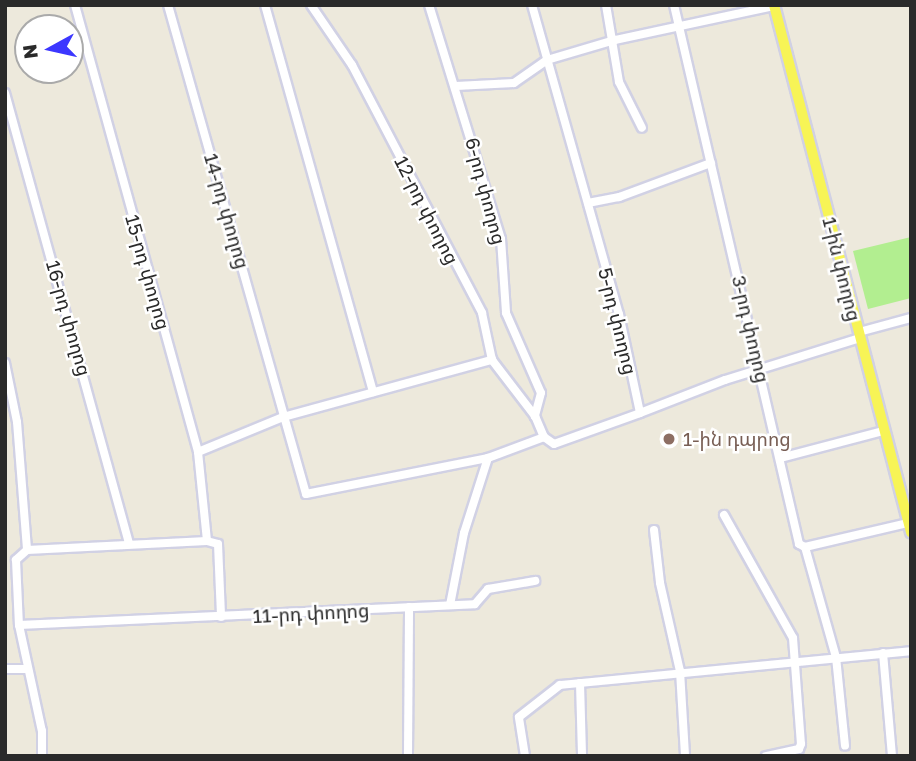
<!DOCTYPE html>
<meta charset="utf-8">
<style>
body{margin:0}
#map{position:relative;width:916px;height:761px;overflow:hidden;background:#ede9dc;font-family:"Golos Text","Noto Sans Armenian",sans-serif}
div>[style]{position:absolute}
[style*='--x']{left:calc(var(--x)*1px);top:calc(var(--y)*1px);width:calc(var(--w)*1px);rotate:calc(var(--a)*1deg)}
.pitch>*{inset:0;background:#b2ee90}
.roads{filter:drop-shadow(2px 0 #d1d1e4) drop-shadow(-2px 0 #d1d1e4) drop-shadow(0 2px #d1d1e4) drop-shadow(0 -2px #d1d1e4)}
.minor>*{height:8px;margin:-4px;padding:0 4px;transform-origin:4px;border-radius:4px;background:#fff}
.major>*{height:10px;margin:-5px;padding:0 5px;transform-origin:5px;border-radius:5px;background:#f7f456}
.dots>*{width:19px;height:19px;translate:-50% -50%;box-sizing:border-box;border:4px solid #fff;border-radius:50%}
span{translate:-50% -50%;white-space:nowrap;text-align:center;line-height:1.15;-webkit-text-stroke:5px #fff;paint-order:stroke}
.street-label{font-size:19px;color:#2a2a2a}
.education-label{font-size:19px;color:#785e54}
.left{translate:0 -50%;text-align:left}
.frame{position:absolute;inset:0;border:7px solid #2a2a2a;pointer-events:none}
.north{position:absolute;left:14px;top:14px;width:70px;height:70px;box-sizing:border-box;background:#fff;border:2px solid #aaa;border-radius:50%;rotate:262deg;font-size:19px;font-weight:700;line-height:28px;text-align:center;color:#2a2a2a}
.north::after{content:'';display:block;margin:auto;width:24px;height:32px;background:#3c37ff;clip-path:polygon(50% 0,100% 100%,50% 72%,0 100%)}
</style>
<div id="map">
<div class="pitch">
<i style="clip-path:polygon(911px 237px,911px 298px,868px 309px,853px 251px)"></i>
</div>
<div class="roads">
<div class="minor">
<i style="--x:75;--y:5;--w:464;--a:74.6"></i>
<i style="--x:198;--y:452;--w:89;--a:84.2"></i>
<i style="--x:168;--y:5;--w:508;--a:74.24"></i>
<i style="--x:306;--y:494;--w:186;--a:-11.2"></i>
<i style="--x:488;--y:458;--w:60;--a:-20.6"></i>
<i style="--x:265;--y:5;--w:402;--a:74.4"></i>
<i style="--x:311;--y:5;--w:73;--a:55.7"></i>
<i style="--x:352;--y:65;--w:280;--a:62.3"></i>
<i style="--x:482;--y:313;--w:48;--a:78"></i>
<i style="--x:492;--y:360;--w:71;--a:52.5"></i>
<i style="--x:535;--y:416;--w:23;--a:67"></i>
<i style="--x:544;--y:437;--w:12;--a:35"></i>
<i style="--x:554;--y:444;--w:91;--a:-19.8"></i>
<i style="--x:429;--y:5;--w:245;--a:72.9"></i>
<i style="--x:501;--y:239;--w:74;--a:86.1"></i>
<i style="--x:506;--y:313;--w:87;--a:66.4"></i>
<i style="--x:541;--y:393;--w:24;--a:105"></i>
<i style="--x:532;--y:5;--w:321;--a:74.3"></i>
<i style="--x:619;--y:314;--w:101;--a:78"></i>
<i style="--x:640;--y:413;--w:91;--a:-21.2"></i>
<i style="--x:725;--y:380;--w:141;--a:-17.3"></i>
<i style="--x:606;--y:5;--w:78;--a:80.4"></i>
<i style="--x:619;--y:82;--w:51;--a:63.4"></i>
<i style="--x:674;--y:5;--w:553;--a:76.94"></i>
<i style="--x:799;--y:544;--w:7;--a:27"></i>
<i style="--x:456;--y:86;--w:58;--a:-3"></i>
<i style="--x:514;--y:83;--w:40;--a:-34.9"></i>
<i style="--x:547;--y:60;--w:71;--a:-16.4"></i>
<i style="--x:615;--y:40;--w:163;--a:-12.1"></i>
<i style="--x:5;--y:93;--w:468;--a:74.6"></i>
<i style="--x:588;--y:203;--w:32;--a:-11"></i>
<i style="--x:619;--y:197;--w:98;--a:-20.3"></i>
<i style="--x:859;--y:332;--w:54;--a:-15.1"></i>
<i style="--x:5;--y:363;--w:60;--a:78.5"></i>
<i style="--x:17;--y:422;--w:128;--a:85.5"></i>
<i style="--x:198;--y:452;--w:92;--a:-22.4"></i>
<i style="--x:283;--y:417;--w:217;--a:-15.3"></i>
<i style="--x:780;--y:458;--w:106;--a:-14.7"></i>
<i style="--x:724;--y:515;--w:141;--a:60.7"></i>
<i style="--x:793;--y:638;--w:106;--a:85.7"></i>
<i style="--x:801;--y:744;--w:5;--a:112"></i>
<i style="--x:799;--y:749;--w:34;--a:168"></i>
<i style="--x:654;--y:530;--w:53;--a:83.5"></i>
<i style="--x:660;--y:583;--w:90;--a:77.2"></i>
<i style="--x:680;--y:671;--w:85;--a:86.6"></i>
<i style="--x:805;--y:547;--w:114;--a:74.3"></i>
<i style="--x:836;--y:657;--w:89;--a:84.2"></i>
<i style="--x:805;--y:547;--w:106;--a:-13.1"></i>
<i style="--x:27;--y:550;--w:180;--a:-2.9"></i>
<i style="--x:207;--y:541;--w:11;--a:15"></i>
<i style="--x:218;--y:544;--w:73;--a:87.6"></i>
<i style="--x:27;--y:550;--w:15;--a:138"></i>
<i style="--x:16;--y:560;--w:65;--a:87.4"></i>
<i style="--x:19;--y:625;--w:108;--a:77.8"></i>
<i style="--x:42;--y:731;--w:25;--a:90"></i>
<i style="--x:450;--y:605;--w:73;--a:-79"></i>
<i style="--x:464;--y:533;--w:79;--a:-72.3"></i>
<i style="--x:19;--y:625;--w:456;--a:-2.6"></i>
<i style="--x:475;--y:604;--w:20;--a:-49"></i>
<i style="--x:488;--y:589;--w:48;--a:-9.7"></i>
<i style="--x:883;--y:653;--w:103;--a:85"></i>
<i style="--x:5;--y:669;--w:21;--a:0"></i>
<i style="--x:580;--y:683;--w:73;--a:88.4"></i>
<i style="--x:408;--y:756;--w:149;--a:-89.6"></i>
<i style="--x:525;--y:756;--w:39;--a:-99"></i>
<i style="--x:519;--y:717;--w:52;--a:-38"></i>
<i style="--x:560;--y:685;--w:353;--a:-5.5"></i>
</div>
<div class="major">
<i style="--x:774;--y:5;--w:545;--a:75.43"></i>
</div>
</div>
<div class="dots">
<i style="left:669px;top:439px;background:#8d6e63"></i>
</div>
<div class="street-label">
<span style="left:486px;top:191px;rotate:75deg">6-րդ փողոց</span>
<span style="left:427px;top:210px;rotate:63deg">12-րդ փողոց</span>
<span style="left:227px;top:211px;rotate:74deg">14-րդ փողոց</span>
<span style="left:842px;top:269px;rotate:76deg">1-ին փողոց</span>
<span style="left:148px;top:272px;rotate:74deg">15-րդ փողոց</span>
<span style="left:69px;top:318px;rotate:74deg">16-րդ փողոց</span>
<span style="left:618px;top:321px;rotate:76deg">5-րդ փողոց</span>
<span style="left:751px;top:329px;rotate:77deg">3-րդ փողոց</span>
<span style="left:311px;top:613px;rotate:-3deg">11-րդ փողոց</span>
</div>
<div class="education-label">
<span class="left" style="left:683px;top:439px">1-ին դպրոց</span>
</div>
<div class="frame"></div>
<div class="north">N</div>
</div>
